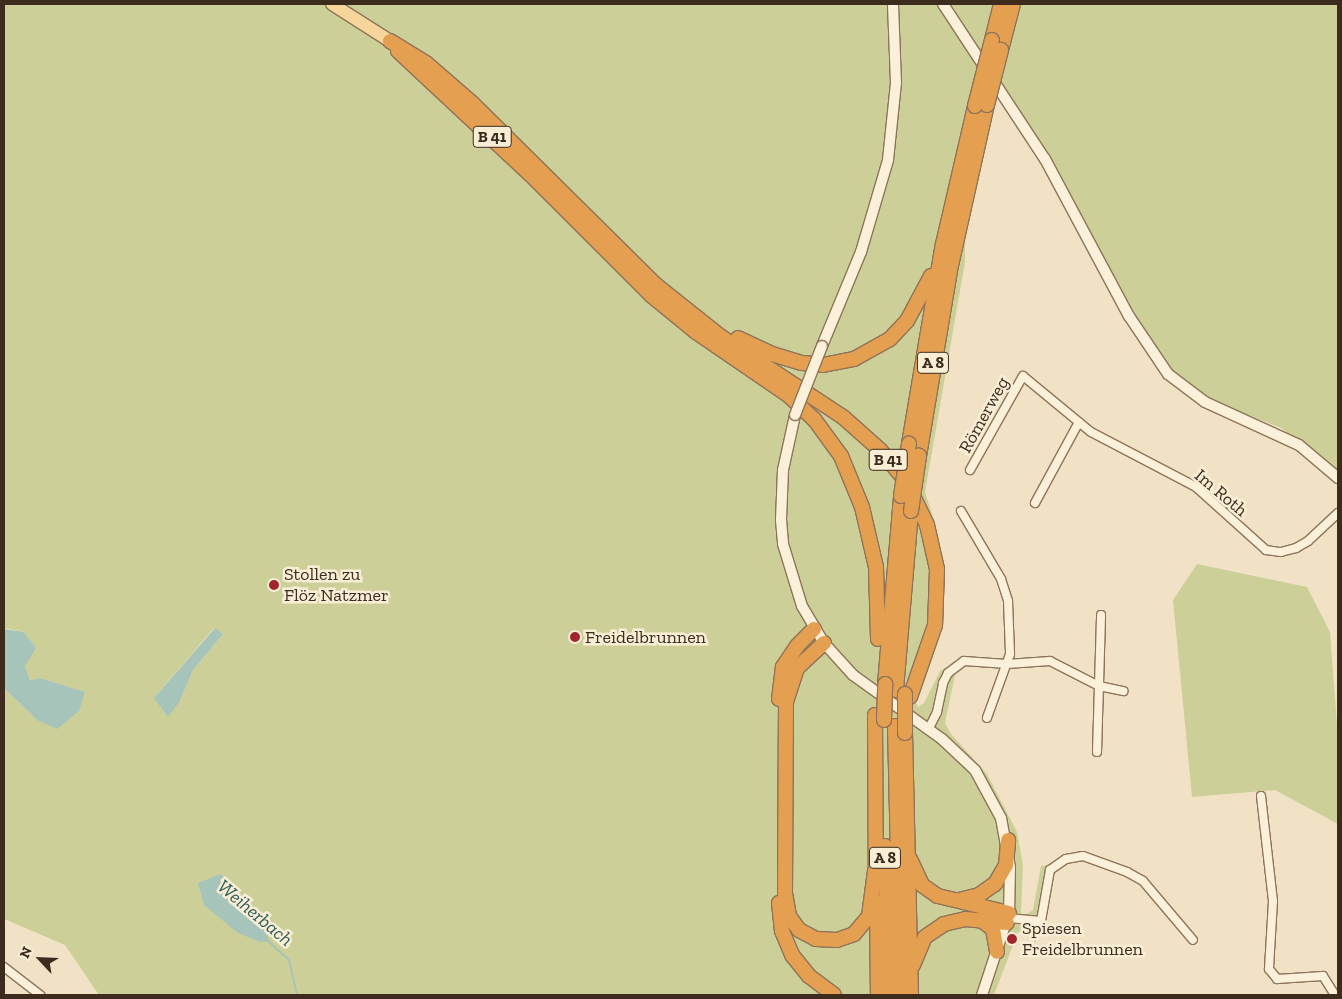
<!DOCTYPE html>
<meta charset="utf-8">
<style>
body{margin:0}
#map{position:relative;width:1342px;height:999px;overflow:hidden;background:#f1e2c5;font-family:"Zilla Slab",serif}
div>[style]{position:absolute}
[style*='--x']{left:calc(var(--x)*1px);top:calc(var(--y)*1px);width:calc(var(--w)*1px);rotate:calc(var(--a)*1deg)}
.green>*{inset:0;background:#ccd098}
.water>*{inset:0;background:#a7c4ba}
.stream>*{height:2px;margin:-1px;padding:0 1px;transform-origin:1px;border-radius:1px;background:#a7c4ba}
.roads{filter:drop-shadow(1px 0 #8e7359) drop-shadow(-1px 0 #8e7359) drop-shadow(0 1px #8e7359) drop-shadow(0 -1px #8e7359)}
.minor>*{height:8px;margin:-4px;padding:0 4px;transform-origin:4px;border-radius:4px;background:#fbf0d9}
.tertiary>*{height:10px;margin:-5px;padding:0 5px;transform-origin:5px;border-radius:5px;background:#fbf0d9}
.primary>*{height:12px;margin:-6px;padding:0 6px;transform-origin:6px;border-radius:6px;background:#f6d69b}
.motorway>*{height:14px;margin:-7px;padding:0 7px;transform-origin:7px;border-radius:7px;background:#e59f51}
.bridges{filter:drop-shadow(1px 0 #8e7359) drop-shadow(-1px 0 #8e7359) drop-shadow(0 1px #8e7359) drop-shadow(0 -1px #8e7359)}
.tertiary-bridge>*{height:10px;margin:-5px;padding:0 5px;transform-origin:5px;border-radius:5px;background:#fbf0d9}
.motorway-bridge>*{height:14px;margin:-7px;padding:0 7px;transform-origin:7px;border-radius:7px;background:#e59f51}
.dots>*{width:14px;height:14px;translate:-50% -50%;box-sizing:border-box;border:2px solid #f8edd5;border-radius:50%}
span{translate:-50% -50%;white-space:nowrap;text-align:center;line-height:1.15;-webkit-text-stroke:5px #f8edd5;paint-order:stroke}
.shield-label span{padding:1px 4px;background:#f8edd5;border:1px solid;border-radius:4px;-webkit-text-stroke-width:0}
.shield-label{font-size:16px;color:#3d2c1e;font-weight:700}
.street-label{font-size:18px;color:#3d2c1e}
.poi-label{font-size:18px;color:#3d2c1e}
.left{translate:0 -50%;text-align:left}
.water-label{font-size:19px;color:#2d5d59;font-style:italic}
.frame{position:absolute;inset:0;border:5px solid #3d2c1e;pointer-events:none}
.north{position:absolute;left:15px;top:934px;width:50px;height:50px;-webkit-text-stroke:4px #f8edd5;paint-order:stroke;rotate:295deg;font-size:14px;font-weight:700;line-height:20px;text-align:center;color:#3d2c1e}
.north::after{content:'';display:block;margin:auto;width:18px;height:22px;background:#3d2c1e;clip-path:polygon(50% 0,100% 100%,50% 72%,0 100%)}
</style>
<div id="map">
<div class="green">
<i style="clip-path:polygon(evenodd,4px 4px,1338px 4px,1338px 472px,1281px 428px,1206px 398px,1169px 372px,999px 82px,965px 240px,965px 262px,925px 492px,934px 520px,944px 587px,942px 620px,914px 699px,918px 707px,924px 703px,940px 671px,951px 665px,955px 675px,945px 723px,951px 734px,987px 774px,1017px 832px,1023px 865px,1021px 913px,1025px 915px,1033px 910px,1041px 866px,1052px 865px,1055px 874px,1036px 943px,1025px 933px,1018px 932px,994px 995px,99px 995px,65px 945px,4px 919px,4px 688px,37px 720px,85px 692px,41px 678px,30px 680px,25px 666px,30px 655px,24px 632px,4px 628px,4px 4px,214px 628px,223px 634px,193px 670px,180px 701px,154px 698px,214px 628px)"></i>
<i style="clip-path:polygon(1197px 564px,1307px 587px,1330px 632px,1338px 738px,1338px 824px,1275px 790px,1192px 797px,1173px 600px)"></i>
</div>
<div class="water">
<i style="clip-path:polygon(215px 628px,223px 634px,193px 670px,180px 701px,168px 717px,154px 698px)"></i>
<i style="clip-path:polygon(4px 629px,24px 632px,36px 648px,25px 666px,30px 680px,41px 678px,85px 692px,79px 711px,57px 729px,37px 720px,4px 688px)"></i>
<i style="clip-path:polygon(221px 874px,261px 916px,269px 941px,260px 942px,238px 933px,204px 905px,198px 883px)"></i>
</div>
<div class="stream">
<i style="--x:268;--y:941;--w:28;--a:42"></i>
<i style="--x:289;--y:960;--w:36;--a:77"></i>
</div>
<div class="roads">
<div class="minor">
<i style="--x:970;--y:470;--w:108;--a:-60.6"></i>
<i style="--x:1023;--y:376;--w:88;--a:39.5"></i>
<i style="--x:1091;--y:432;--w:119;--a:27.6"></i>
<i style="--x:1196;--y:487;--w:94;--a:42"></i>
<i style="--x:1266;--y:550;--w:15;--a:8"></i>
<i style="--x:1281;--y:552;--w:16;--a:-15"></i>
<i style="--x:1296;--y:548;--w:14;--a:-30"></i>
<i style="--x:1308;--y:541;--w:41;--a:-43"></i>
<i style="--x:1035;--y:503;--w:92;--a:-61.5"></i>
<i style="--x:961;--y:511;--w:79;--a:59.5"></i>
<i style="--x:1001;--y:579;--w:23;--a:72"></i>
<i style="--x:1008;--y:601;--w:53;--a:87.8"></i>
<i style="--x:1010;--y:654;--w:68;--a:109.8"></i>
<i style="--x:928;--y:730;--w:20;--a:-63"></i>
<i style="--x:937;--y:712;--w:30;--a:-78"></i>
<i style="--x:943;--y:683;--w:11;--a:-63"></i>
<i style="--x:948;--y:673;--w:20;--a:-37"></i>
<i style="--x:964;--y:661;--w:43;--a:4"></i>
<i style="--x:1007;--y:664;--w:43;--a:-4"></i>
<i style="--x:1050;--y:661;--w:55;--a:27"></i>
<i style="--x:1099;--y:686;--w:25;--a:12"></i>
<i style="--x:1097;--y:752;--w:137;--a:-88.3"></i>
<i style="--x:1261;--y:796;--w:106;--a:83.5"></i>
<i style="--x:1273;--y:901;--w:68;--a:93.4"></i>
<i style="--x:1269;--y:969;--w:13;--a:51"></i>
<i style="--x:1277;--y:979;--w:46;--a:-3.7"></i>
<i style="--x:1323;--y:976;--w:22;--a:58"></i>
<i style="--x:1008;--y:918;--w:33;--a:5"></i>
<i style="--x:1041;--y:921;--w:52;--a:-80"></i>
<i style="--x:1050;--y:870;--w:19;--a:-35"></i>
<i style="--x:1066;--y:859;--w:17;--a:-10"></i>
<i style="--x:1083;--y:856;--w:47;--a:20"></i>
<i style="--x:1127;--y:872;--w:18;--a:29"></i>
<i style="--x:1143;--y:881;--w:77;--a:49.7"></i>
<i style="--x:4;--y:967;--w:46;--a:37.9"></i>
</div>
<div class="tertiary">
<i style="--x:943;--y:4;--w:186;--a:56.7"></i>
<i style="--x:1045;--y:159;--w:178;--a:61.9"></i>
<i style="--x:1129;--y:316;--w:70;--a:56.1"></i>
<i style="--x:1168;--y:374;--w:46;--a:37.1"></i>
<i style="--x:1205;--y:402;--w:103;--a:24.6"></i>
<i style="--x:1299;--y:445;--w:51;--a:40.2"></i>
<i style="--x:822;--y:346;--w:102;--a:-67.5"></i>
<i style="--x:861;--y:252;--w:96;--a:-73.6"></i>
<i style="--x:888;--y:160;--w:77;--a:-84.1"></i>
<i style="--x:896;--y:83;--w:79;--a:-92.2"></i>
<i style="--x:795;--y:415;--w:56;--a:102.3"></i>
<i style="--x:783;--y:470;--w:50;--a:92.3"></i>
<i style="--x:781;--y:520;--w:24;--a:85"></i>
<i style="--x:783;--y:544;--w:65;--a:73"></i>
<i style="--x:802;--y:606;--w:43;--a:59.3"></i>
<i style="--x:824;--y:643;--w:43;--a:47.8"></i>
<i style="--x:853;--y:675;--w:110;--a:35.7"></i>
<i style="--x:942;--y:739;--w:45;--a:43.2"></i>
<i style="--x:975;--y:770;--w:55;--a:61.6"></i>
<i style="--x:1001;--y:818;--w:50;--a:79.6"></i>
<i style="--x:1010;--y:867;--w:46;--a:91.2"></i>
<i style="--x:1009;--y:913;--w:86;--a:108.2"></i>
</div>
<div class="primary">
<i style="--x:332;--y:4;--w:69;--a:32.5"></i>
</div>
<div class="motorway">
<i style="--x:992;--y:40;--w:37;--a:-76"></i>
<i style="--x:390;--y:41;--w:42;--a:31.4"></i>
<i style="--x:426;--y:63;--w:61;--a:41"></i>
<i style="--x:472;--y:103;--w:259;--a:44.7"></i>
<i style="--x:656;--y:285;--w:82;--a:38.6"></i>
<i style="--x:720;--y:336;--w:147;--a:33.4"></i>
<i style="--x:843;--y:417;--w:50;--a:41.7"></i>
<i style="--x:880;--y:450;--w:40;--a:50"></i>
<i style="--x:906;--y:481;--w:49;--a:64.5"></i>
<i style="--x:927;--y:525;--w:45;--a:77.2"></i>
<i style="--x:937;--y:569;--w:56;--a:92"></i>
<i style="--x:935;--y:625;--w:76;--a:109.1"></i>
<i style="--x:1001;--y:50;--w:48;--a:-75.4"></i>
<i style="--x:398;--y:51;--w:179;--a:43"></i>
<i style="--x:529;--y:173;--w:173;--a:45"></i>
<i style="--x:651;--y:295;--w:58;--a:39.4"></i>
<i style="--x:696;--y:332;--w:112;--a:34.4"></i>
<i style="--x:788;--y:395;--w:35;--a:43"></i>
<i style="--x:814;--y:419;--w:46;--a:53.9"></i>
<i style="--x:841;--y:456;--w:55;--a:67.6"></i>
<i style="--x:862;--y:507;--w:62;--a:76.9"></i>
<i style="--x:876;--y:567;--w:72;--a:88.4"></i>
<i style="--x:738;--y:338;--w:38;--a:25"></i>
<i style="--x:772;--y:354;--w:31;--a:17"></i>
<i style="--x:802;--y:363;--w:21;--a:5"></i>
<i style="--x:823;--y:365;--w:32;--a:-11"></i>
<i style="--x:854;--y:359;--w:41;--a:-29.1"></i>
<i style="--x:890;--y:339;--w:25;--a:-47"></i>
<i style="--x:907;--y:321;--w:51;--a:-61.9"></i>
<i style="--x:909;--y:444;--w:203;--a:-80.4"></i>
<i style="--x:943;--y:244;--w:142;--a:-76.9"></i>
<i style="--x:919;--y:456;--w:189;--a:-80.5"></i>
<i style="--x:950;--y:270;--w:169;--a:-77.4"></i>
<i style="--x:824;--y:643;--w:37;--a:137"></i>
<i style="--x:797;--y:668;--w:35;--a:108"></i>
<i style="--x:786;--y:701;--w:192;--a:90.3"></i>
<i style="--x:785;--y:893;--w:23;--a:80"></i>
<i style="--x:789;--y:916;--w:17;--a:54"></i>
<i style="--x:799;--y:930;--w:19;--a:28"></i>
<i style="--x:816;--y:939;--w:21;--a:3"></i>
<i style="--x:837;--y:940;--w:18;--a:-19"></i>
<i style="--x:854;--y:934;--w:23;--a:-50"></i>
<i style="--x:869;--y:916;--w:45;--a:-82.4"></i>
<i style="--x:885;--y:684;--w:189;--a:-85.1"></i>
<i style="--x:896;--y:690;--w:180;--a:-85.2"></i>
<i style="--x:779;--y:699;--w:32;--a:-83"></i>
<i style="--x:783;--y:667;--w:25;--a:-56"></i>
<i style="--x:797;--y:646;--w:24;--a:-45"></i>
<i style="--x:875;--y:715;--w:164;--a:89.7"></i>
<i style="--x:895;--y:726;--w:269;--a:88.7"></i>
<i style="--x:905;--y:733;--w:262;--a:88.7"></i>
<i style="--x:885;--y:846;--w:149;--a:88.5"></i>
<i style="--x:910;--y:859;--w:29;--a:65"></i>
<i style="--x:922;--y:885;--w:19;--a:35"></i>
<i style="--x:938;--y:896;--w:73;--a:13.5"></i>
<i style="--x:959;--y:900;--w:21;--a:-14"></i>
<i style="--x:979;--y:895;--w:19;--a:-35"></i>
<i style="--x:995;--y:884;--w:22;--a:-60"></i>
<i style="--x:1006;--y:865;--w:25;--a:-85"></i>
<i style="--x:779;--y:903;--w:28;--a:84"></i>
<i style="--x:782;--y:931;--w:26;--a:67"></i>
<i style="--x:792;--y:955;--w:27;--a:51"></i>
<i style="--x:809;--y:976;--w:31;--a:37"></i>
<i style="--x:877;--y:903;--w:92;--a:89.4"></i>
<i style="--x:981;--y:920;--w:15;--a:37"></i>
<i style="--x:993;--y:929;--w:23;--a:80"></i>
<i style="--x:913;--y:965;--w:30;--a:-67"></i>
<i style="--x:925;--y:937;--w:23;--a:-34"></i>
<i style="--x:944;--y:924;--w:22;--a:-13"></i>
<i style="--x:965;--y:919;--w:42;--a:5.4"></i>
</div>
</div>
<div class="bridges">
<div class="tertiary-bridge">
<i style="--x:795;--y:415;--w:74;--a:-68.6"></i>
</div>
<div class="motorway-bridge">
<i style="--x:987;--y:105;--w:57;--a:-75.7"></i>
<i style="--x:975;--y:106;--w:68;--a:-75.6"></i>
<i style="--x:901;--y:496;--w:53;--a:-81.3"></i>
<i style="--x:911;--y:511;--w:56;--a:-81.7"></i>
<i style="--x:884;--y:720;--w:36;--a:-88"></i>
<i style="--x:905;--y:733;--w:39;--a:-90"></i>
</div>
</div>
<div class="dots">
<i style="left:274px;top:585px;background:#a1252b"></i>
<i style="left:575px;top:637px;background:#a1252b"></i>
<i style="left:1012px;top:939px;background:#a1252b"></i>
</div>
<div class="shield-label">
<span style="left:492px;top:137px">B 41</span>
<span style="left:933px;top:363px">A 8</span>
<span style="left:888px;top:460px">B 41</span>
<span style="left:885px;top:858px">A 8</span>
</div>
<div class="street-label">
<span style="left:984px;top:415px;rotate:-61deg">Römerweg</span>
<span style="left:1221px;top:493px;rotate:40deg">Im Roth</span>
</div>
<div class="poi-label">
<span class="left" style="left:284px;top:585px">Stollen zu<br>Flöz Natzmer</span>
<span class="left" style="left:585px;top:637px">Freidelbrunnen</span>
<span class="left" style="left:1022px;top:939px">Spiesen<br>Freidelbrunnen</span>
</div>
<div class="water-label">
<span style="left:255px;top:913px;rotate:40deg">Weiherbach</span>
</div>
<div class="frame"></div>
<div class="north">N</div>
</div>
